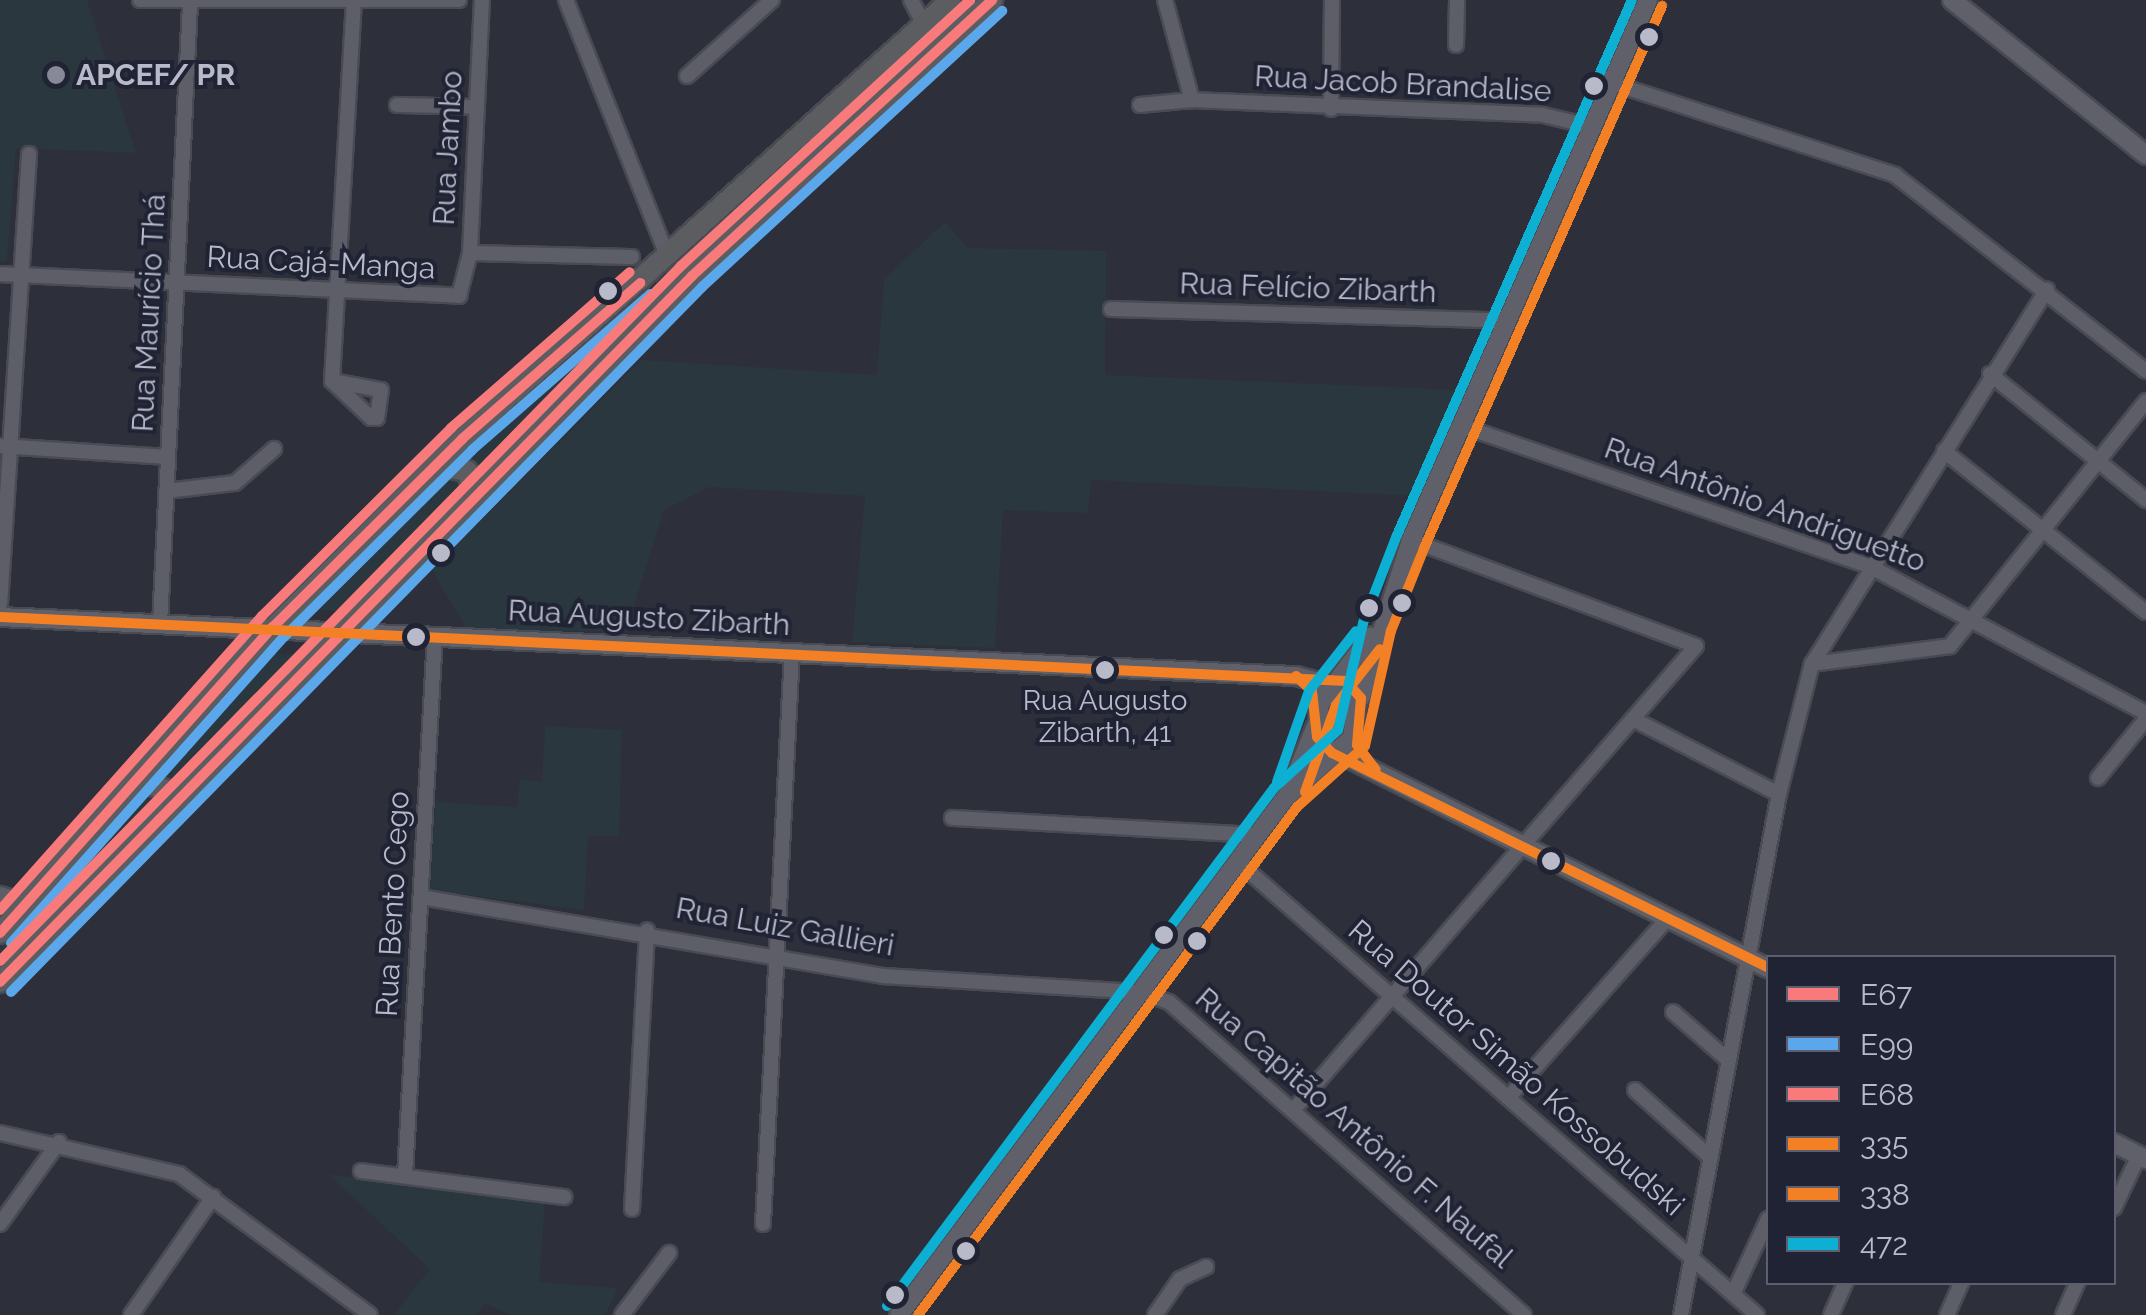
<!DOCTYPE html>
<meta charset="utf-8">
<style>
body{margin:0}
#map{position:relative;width:2146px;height:1315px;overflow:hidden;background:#2d2f3a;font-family:Raleway,sans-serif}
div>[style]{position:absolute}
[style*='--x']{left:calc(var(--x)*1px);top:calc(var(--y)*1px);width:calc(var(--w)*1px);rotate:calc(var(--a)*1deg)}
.green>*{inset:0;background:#2a373f}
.roads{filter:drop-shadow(2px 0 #494b53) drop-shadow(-2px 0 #494b53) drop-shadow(0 2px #494b53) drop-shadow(0 -2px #494b53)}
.minor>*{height:14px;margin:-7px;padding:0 7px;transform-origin:7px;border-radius:7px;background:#5d5e68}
.major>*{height:18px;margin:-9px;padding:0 9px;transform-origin:9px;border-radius:9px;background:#5f606a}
.highway>*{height:20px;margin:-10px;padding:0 10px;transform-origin:10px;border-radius:10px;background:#5c5d61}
.bus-1>*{height:10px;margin:-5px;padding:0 5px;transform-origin:5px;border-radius:5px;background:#f97a7a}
.bus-2>*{height:10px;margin:-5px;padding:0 5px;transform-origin:5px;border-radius:5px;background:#5aa8eb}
.bus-3>*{height:10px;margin:-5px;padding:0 5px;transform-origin:5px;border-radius:5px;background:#f97a7a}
.bus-4>*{height:10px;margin:-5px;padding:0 5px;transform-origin:5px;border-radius:5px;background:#f48026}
.bus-5>*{height:10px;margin:-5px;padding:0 5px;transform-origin:5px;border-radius:5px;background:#f48026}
.bus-6>*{height:10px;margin:-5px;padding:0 5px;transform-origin:5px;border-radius:5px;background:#0dafd3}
.dots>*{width:28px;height:28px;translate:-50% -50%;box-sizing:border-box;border:5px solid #202334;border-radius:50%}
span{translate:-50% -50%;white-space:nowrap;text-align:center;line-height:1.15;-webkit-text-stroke:8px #202334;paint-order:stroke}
.bus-label{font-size:28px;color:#b8baca}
.poi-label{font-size:30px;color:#b8baca;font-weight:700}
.left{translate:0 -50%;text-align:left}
.street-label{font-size:30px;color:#b8baca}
.legend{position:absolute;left:1766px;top:955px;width:350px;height:330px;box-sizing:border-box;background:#202334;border:2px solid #5d5f70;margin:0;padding:12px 18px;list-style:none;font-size:30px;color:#b8baca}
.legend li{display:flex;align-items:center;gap:20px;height:50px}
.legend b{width:50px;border:2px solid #5d5f70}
</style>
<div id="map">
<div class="green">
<i style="clip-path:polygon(0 0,87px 0,136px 153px,16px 148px,7px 261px,0 261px)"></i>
<i style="clip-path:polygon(829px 120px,835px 128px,803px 161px,477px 479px,438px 463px,585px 346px)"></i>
<i style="clip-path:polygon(945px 222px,968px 248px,1106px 251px,1105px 375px,1458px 390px,1418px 496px,1091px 480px,1088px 513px,1003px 510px,995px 648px,852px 642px,865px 496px,709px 487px,664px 510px,626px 631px,468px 631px,432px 570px,641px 360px,877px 375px,884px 279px)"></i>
<i style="clip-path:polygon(442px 472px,461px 481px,454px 500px,338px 611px,310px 609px)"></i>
<i style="clip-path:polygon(262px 653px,313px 655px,180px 788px,156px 775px)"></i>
<i style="clip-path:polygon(545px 726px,622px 730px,619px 836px,588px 836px,584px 910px,430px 890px,435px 802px,517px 807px,520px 779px,542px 782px)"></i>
<i style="clip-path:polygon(143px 779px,147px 794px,168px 806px,0 972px,0 935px)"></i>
<i style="clip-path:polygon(328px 1174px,545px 1203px,539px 1282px,618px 1288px,605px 1315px,510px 1315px,485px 1303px,477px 1315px,394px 1315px,430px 1269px)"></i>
</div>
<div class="roads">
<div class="minor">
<i style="--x:140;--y:0;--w:319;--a:0"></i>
<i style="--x:566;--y:0;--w:277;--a:68.4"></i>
<i style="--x:911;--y:0;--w:30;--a:62"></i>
<i style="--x:1165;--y:0;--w:104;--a:74.9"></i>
<i style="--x:1192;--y:100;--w:351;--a:2.4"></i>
<i style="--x:1543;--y:115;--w:47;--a:13.4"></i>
<i style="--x:1456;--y:45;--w:45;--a:-88.7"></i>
<i style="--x:687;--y:76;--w:114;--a:-41.8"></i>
<i style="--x:1609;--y:82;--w:301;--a:18"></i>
<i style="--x:1895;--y:175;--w:318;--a:38"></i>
<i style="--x:397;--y:105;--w:80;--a:1.4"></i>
<i style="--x:1140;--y:105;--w:52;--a:-5.5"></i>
<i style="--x:1331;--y:109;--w:109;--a:-89.5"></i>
<i style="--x:470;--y:253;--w:162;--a:1.4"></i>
<i style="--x:0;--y:274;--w:460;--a:2.7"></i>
<i style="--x:459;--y:296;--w:44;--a:-75.7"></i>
<i style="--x:470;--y:253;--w:253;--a:-87.3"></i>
<i style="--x:1111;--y:309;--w:393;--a:1.7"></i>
<i style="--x:1990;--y:374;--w:201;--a:38.9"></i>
<i style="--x:332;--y:381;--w:382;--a:-86.7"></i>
<i style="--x:332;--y:381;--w:50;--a:10.4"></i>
<i style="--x:381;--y:390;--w:28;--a:98"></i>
<i style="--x:377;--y:418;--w:6;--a:180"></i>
<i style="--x:371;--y:418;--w:54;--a:-136.5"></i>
<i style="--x:1462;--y:426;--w:433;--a:19"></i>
<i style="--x:1871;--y:567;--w:311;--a:28"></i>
<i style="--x:1;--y:446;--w:167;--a:3.8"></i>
<i style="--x:1944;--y:451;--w:258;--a:38.6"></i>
<i style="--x:166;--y:491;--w:69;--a:-6.6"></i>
<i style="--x:235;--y:483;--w:52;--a:-41.1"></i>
<i style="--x:0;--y:604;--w:451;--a:-86.3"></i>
<i style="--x:160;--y:624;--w:620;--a:-87.23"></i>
<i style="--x:1812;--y:664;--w:139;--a:-7.4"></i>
<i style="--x:1950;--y:646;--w:314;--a:-51.3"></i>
<i style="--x:1633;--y:719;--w:164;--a:27.2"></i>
<i style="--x:2098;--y:778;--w:76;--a:-50.9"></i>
<i style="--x:952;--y:818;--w:306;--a:3.2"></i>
<i style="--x:1238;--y:862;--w:689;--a:41.12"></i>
<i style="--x:0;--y:894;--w:28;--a:17"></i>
<i style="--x:421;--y:897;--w:470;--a:9.7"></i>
<i style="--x:884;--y:976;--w:257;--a:3.6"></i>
<i style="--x:1141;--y:992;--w:30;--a:20"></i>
<i style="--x:1169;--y:1002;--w:473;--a:41.4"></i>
<i style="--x:1673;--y:1012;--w:73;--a:41.1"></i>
<i style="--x:1635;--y:1090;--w:101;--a:41.8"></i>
<i style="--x:1508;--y:1098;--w:238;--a:-48.4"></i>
<i style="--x:1296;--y:1107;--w:610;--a:-49.05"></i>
<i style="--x:1696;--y:646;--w:304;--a:-159.6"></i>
<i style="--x:0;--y:1133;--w:184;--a:12.9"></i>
<i style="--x:179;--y:1174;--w:237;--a:36.4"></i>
<i style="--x:361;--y:1171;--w:205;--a:7.3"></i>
<i style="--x:405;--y:1175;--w:541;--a:-86.82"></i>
<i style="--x:2114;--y:1208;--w:59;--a:-64.7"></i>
<i style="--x:632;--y:1209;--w:279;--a:-86.9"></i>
<i style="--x:0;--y:1224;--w:101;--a:-54.3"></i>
<i style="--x:763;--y:1224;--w:573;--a:-87.1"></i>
<i style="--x:1733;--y:1294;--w:83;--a:-65"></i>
<i style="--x:131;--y:1315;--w:144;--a:-55.2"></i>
<i style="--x:622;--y:1315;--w:78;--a:-52.8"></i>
<i style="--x:1155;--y:1315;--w:44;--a:-55.2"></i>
<i style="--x:1180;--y:1279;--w:29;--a:-25"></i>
<i style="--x:1681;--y:1315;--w:530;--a:-79.35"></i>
<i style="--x:1779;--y:794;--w:134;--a:-75.8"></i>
<i style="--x:1812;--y:664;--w:442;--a:-57.9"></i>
<i style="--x:1831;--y:1315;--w:36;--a:-66"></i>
<i style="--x:1947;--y:1315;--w:36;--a:-66"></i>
<i style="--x:2063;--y:1315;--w:36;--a:-66"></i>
</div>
<div class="major">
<i style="--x:1952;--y:0;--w:248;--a:38.6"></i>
<i style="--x:0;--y:617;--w:1297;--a:2.61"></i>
<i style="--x:1296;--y:676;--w:39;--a:15"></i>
<i style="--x:1361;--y:697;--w:165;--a:-72.3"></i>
<i style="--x:1411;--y:540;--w:590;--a:-66.3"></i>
<i style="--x:1336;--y:752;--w:483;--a:26.6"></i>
<i style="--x:1332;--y:753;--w:22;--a:-133"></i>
<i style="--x:1317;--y:737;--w:32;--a:-86"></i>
<i style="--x:1319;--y:705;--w:86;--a:-53"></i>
<i style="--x:1291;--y:787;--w:66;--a:-67.7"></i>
<i style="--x:2114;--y:1143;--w:36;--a:27"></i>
<i style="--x:899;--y:1315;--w:647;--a:-53.24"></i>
<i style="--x:1286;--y:797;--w:89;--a:-41.8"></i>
<i style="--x:1352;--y:738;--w:49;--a:-81.7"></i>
<i style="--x:1359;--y:690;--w:22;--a:-159"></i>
</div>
<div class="highway">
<i style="--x:436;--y:465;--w:32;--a:11"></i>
<i style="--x:467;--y:471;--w:26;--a:72"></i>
<i style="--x:154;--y:759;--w:26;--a:94"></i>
<i style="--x:152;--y:785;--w:32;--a:20"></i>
<i style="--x:0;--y:933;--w:380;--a:-48.4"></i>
<i style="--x:252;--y:649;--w:297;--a:-45"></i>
<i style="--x:462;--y:439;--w:657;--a:-41.92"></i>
<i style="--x:0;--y:982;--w:989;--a:-45.57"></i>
<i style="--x:692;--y:276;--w:408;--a:-42.6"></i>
</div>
</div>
<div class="bus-1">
<i style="--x:0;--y:933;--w:410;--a:-48.3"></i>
<i style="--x:273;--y:627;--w:267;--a:-44.8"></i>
<i style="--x:462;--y:439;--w:237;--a:-41.2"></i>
<i style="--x:0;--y:982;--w:989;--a:-45.57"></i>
<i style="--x:692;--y:276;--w:408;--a:-42.6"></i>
</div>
<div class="bus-2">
<i style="--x:11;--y:943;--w:410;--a:-48.3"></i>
<i style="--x:284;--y:637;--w:265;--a:-44.8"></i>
<i style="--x:472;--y:450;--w:237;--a:-41.2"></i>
<i style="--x:11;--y:992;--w:987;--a:-45.57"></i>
<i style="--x:702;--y:287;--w:408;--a:-42.6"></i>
</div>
<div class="bus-3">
<i style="--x:0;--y:910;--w:394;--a:-48.3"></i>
<i style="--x:262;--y:616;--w:267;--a:-44.8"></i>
<i style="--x:451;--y:428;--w:237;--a:-41.1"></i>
<i style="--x:0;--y:961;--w:973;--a:-45.58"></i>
<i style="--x:681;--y:266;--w:393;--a:-42.6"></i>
</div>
<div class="bus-4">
<i style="--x:0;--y:617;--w:1348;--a:2.72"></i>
<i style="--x:1346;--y:681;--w:23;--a:49"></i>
<i style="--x:1361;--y:698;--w:47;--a:94.9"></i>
<i style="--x:1357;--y:745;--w:31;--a:53"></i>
<i style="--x:1296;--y:676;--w:22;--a:43"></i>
<i style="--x:1312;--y:691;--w:46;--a:83.8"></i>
<i style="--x:1317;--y:737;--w:22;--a:47"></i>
<i style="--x:1332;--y:753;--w:486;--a:26.2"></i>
</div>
<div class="bus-5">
<i style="--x:1305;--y:792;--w:92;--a:-70.4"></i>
<i style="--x:1336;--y:705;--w:71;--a:-51.8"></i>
<i style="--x:918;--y:1315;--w:634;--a:-53.27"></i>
<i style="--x:1297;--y:807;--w:91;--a:-41.9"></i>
<i style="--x:1365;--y:746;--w:118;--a:-77.3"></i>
<i style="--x:1391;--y:631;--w:92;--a:-68.2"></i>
<i style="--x:1425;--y:546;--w:590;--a:-66.3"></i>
</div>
<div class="bus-6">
<i style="--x:1277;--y:782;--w:96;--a:-70.6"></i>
<i style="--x:1309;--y:691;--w:76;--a:-51.9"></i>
<i style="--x:887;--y:1306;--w:647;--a:-53.24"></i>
<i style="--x:1274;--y:788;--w:86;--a:-42.2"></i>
<i style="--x:1338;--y:730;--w:110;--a:-76.8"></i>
<i style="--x:1363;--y:623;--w:94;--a:-68.9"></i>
<i style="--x:1397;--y:535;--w:584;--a:-66.29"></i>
</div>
<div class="dots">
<i style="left:1649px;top:37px;background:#b8baca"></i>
<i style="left:56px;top:75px;background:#878998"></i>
<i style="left:1594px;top:86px;background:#b8baca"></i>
<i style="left:608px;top:291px;background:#b8baca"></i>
<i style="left:441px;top:553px;background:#b8baca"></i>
<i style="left:1402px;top:603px;background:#b8baca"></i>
<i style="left:1369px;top:608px;background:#b8baca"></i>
<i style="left:416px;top:637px;background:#b8baca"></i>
<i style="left:1105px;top:670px;background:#b8baca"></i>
<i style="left:1551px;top:861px;background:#b8baca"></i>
<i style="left:1164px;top:935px;background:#b8baca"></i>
<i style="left:1197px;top:941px;background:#b8baca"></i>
<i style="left:966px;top:1251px;background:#b8baca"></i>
<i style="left:895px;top:1295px;background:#b8baca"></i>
</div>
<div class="bus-label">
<span style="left:1105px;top:717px">Rua Augusto<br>Zibarth, 41</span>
</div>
<div class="poi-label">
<span class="left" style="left:76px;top:75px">APCEF/ PR</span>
</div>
<div class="street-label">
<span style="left:1403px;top:84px;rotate:3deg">Rua Jacob Brandalise</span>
<span style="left:448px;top:148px;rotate:-87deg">Rua Jambo</span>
<span style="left:321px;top:263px;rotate:3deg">Rua Cajá-Manga</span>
<span style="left:1308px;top:288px;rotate:2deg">Rua Felício Zibarth</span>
<span style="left:149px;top:313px;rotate:-87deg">Rua Maurício Thá</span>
<span style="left:1765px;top:505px;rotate:20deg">Rua Antônio Andriguetto</span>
<span style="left:649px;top:618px;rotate:3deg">Rua Augusto Zibarth</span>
<span style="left:393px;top:904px;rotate:-87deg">Rua Bento Cego</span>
<span style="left:785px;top:927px;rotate:10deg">Rua Luiz Gallieri</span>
<span style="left:1516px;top:1068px;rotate:41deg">Rua Doutor Simão Kossobudski</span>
<span style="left:1354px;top:1128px;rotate:41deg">Rua Capitão Antônio F. Naufal</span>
</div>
<ul class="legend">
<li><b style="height:12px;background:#f97a7a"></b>E67</li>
<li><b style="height:12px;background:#5aa8eb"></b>E99</li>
<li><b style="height:12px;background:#f97a7a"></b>E68</li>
<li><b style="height:12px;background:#f48026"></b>335</li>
<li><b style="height:12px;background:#f48026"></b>338</li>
<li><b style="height:12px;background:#0dafd3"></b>472</li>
</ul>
</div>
